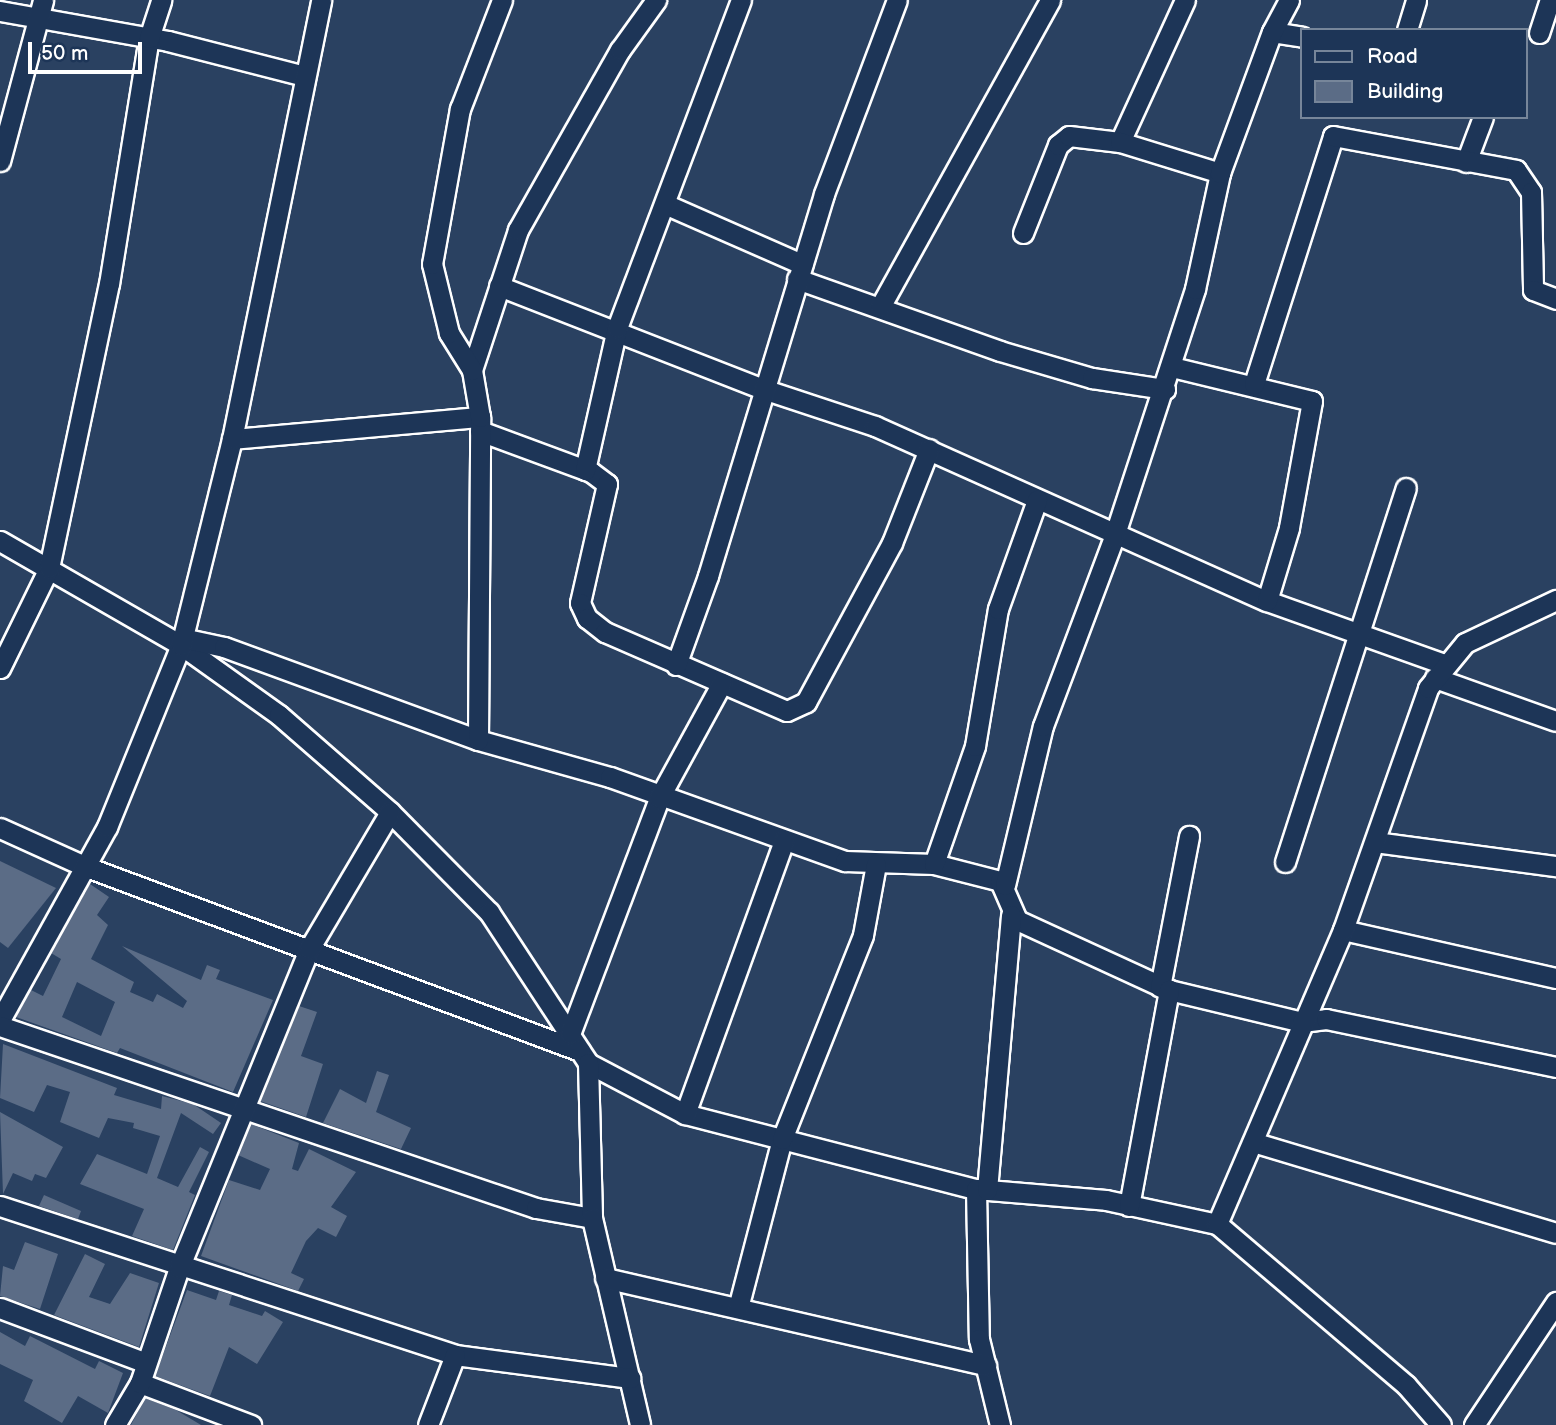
<!DOCTYPE html>
<style>
body{margin:0}
#map{position:relative;width:1556px;height:1425px;overflow:hidden;background:#2a4161;font-family:"Balsamiq Sans",sans-serif}
div>[style]{position:absolute}
[style*='--x']{left:calc(var(--x)*1px);top:calc(var(--y)*1px);width:calc(var(--w)*1px);rotate:calc(var(--a)*1deg)}
.building>*{inset:0;background:#5b6c86}
.roads{filter:drop-shadow(2px 0 #fff) drop-shadow(-2px 0 #fff) drop-shadow(0 2px #fff) drop-shadow(0 -2px #fff)}
.minor>*{height:19px;margin:-9.5px;padding:0 9.5px;transform-origin:9.5px;border-radius:9.5px;background:#1d3557}
span{translate:-50% -50%;white-space:nowrap;text-align:center;line-height:1.15;-webkit-text-stroke:5px #1d3557;paint-order:stroke}
.legend{position:absolute;left:1300px;top:28px;width:228px;height:91px;box-sizing:border-box;background:#1d3557;border:2px solid #77869a;margin:0;padding:9px 12px;list-style:none;font-size:21px;color:#fff}
.legend li{display:flex;align-items:center;gap:14px;height:35px}
.legend b{width:35px;border:2px solid #77869a}
.scale{position:absolute;left:28px;top:42px;width:114px;height:32px;box-sizing:border-box;border:4px solid #fff;border-top:0;padding-left:9px;font-size:21px;line-height:24px;white-space:nowrap;color:#fff;-webkit-text-stroke:5px #1d3557;paint-order:stroke}
</style>
<div id="map">
<div class="building">
<i style="clip-path:polygon(0 861px,56px 888px,8px 948px,0 942px)"></i>
<i style="clip-path:polygon(evenodd,90px 884px,109px 897px,97px 915px,108px 925px,91px 959px,134px 982px,130px 992px,153px 1002px,157px 994px,183px 1008px,187px 1001px,122px 946px,201px 980px,207px 965px,220px 970px,216px 979px,273px 1000px,233px 1092px,120px 1048px,117px 1053px,16px 1017px,31px 990px,43px 996px,61px 959px,51px 953px,90px 884px,77px 982px,115px 1002px,101px 1036px,62px 1017px,77px 982px)"></i>
<i style="clip-path:polygon(299px 1006px,317px 1012px,301px 1056px,323px 1064px,306px 1117px,260px 1101px)"></i>
<i style="clip-path:polygon(3px 1044px,117px 1088px,114px 1095px,161px 1109px,162px 1096px,193px 1104px,221px 1123px,213px 1134px,181px 1113px,157px 1178px,178px 1187px,200px 1147px,209px 1152px,189px 1192px,195px 1195px,173px 1250px,132px 1236px,144px 1209px,80px 1184px,97px 1154px,147px 1174px,160px 1136px,133px 1128px,134px 1123px,108px 1118px,99px 1138px,60px 1122px,70px 1092px,47px 1085px,34px 1112px,0 1098px)"></i>
<i style="clip-path:polygon(377px 1071px,389px 1075px,376px 1112px,411px 1128px,401px 1149px,323px 1123px,340px 1089px,366px 1103px)"></i>
<i style="clip-path:polygon(0 1112px,63px 1147px,46px 1178px,35px 1174px,32px 1181px,13px 1173px,3px 1194px)"></i>
<i style="clip-path:polygon(251px 1124px,299px 1143px,292px 1169px,298px 1171px,309px 1149px,356px 1172px,331px 1207px,347px 1216px,336px 1237px,318px 1228px,306px 1241px,291px 1273px,304px 1279px,298px 1291px,201px 1256px,229px 1180px,260px 1190px,270px 1169px,238px 1155px)"></i>
<i style="clip-path:polygon(44px 1195px,81px 1211px,78px 1219px,39px 1206px)"></i>
<i style="clip-path:polygon(25px 1242px,58px 1254px,40px 1309px,0 1296px,3px 1266px,14px 1270px)"></i>
<i style="clip-path:polygon(85px 1254px,105px 1264px,89px 1297px,110px 1304px,130px 1273px,159px 1283px,139px 1347px,54px 1315px)"></i>
<i style="clip-path:polygon(187px 1290px,216px 1300px,219px 1291px,232px 1295px,229px 1305px,262px 1316px,265px 1311px,283px 1322px,257px 1364px,229px 1347px,210px 1396px,155px 1376px)"></i>
<i style="clip-path:polygon(0 1332px,25px 1346px,30px 1336px,95px 1369px,99px 1361px,123px 1373px,108px 1413px,78px 1396px,62px 1423px,24px 1401px,33px 1380px,0 1364px)"></i>
<i style="clip-path:polygon(145px 1398px,176px 1410px,201px 1425px,131px 1425px)"></i>
</div>
<div class="roads">
<div class="minor">
<i style="--x:0;--y:11;--w:171;--a:10.1"></i>
<i style="--x:168;--y:41;--w:140;--a:14.4"></i>
<i style="--x:1407;--y:30;--w:31;--a:-73"></i>
<i style="--x:1272;--y:32;--w:30;--a:9"></i>
<i style="--x:1539;--y:33;--w:35;--a:-72"></i>
<i style="--x:1120;--y:142;--w:156;--a:-65.4"></i>
<i style="--x:0;--y:161;--w:167;--a:-75"></i>
<i style="--x:1466;--y:162;--w:48;--a:-69.3"></i>
<i style="--x:665;--y:204;--w:150;--a:23.7"></i>
<i style="--x:1023;--y:233;--w:95;--a:-68.3"></i>
<i style="--x:1058;--y:145;--w:14;--a:-39"></i>
<i style="--x:1069;--y:136;--w:51;--a:6.7"></i>
<i style="--x:1120;--y:142;--w:105;--a:17.2"></i>
<i style="--x:797;--y:279;--w:215;--a:19.5"></i>
<i style="--x:1000;--y:351;--w:96;--a:16.4"></i>
<i style="--x:1092;--y:378;--w:74;--a:8.6"></i>
<i style="--x:499;--y:286;--w:283;--a:21.3"></i>
<i style="--x:763;--y:389;--w:118;--a:18.3"></i>
<i style="--x:875;--y:426;--w:429;--a:24.1"></i>
<i style="--x:1267;--y:601;--w:188;--a:19.6"></i>
<i style="--x:880;--y:307;--w:351;--a:-61"></i>
<i style="--x:1172;--y:367;--w:144;--a:13.7"></i>
<i style="--x:1312;--y:401;--w:129;--a:100.3"></i>
<i style="--x:1289;--y:528;--w:76;--a:106.8"></i>
<i style="--x:472;--y:370;--w:147;--a:-71.8"></i>
<i style="--x:518;--y:230;--w:207;--a:-60.5"></i>
<i style="--x:620;--y:50;--w:62;--a:-54.2"></i>
<i style="--x:1254;--y:384;--w:260;--a:-72.3"></i>
<i style="--x:1333;--y:136;--w:186;--a:10.5"></i>
<i style="--x:1516;--y:170;--w:27;--a:56"></i>
<i style="--x:1531;--y:192;--w:98;--a:88.8"></i>
<i style="--x:1533;--y:290;--w:25;--a:21"></i>
<i style="--x:480;--y:431;--w:118;--a:20.3"></i>
<i style="--x:591;--y:472;--w:20;--a:37"></i>
<i style="--x:607;--y:484;--w:122;--a:102.8"></i>
<i style="--x:580;--y:603;--w:17;--a:65"></i>
<i style="--x:587;--y:618;--w:23;--a:38"></i>
<i style="--x:605;--y:632;--w:198;--a:23.5"></i>
<i style="--x:787;--y:711;--w:21;--a:-25"></i>
<i style="--x:806;--y:702;--w:181;--a:-61.6"></i>
<i style="--x:892;--y:543;--w:101;--a:-68.5"></i>
<i style="--x:232;--y:439;--w:249;--a:-5.1"></i>
<i style="--x:585;--y:470;--w:146;--a:-77.3"></i>
<i style="--x:617;--y:328;--w:351;--a:-69.3"></i>
<i style="--x:0;--y:541;--w:209;--a:29.9"></i>
<i style="--x:181;--y:645;--w:120;--a:35.5"></i>
<i style="--x:279;--y:715;--w:147;--a:41.1"></i>
<i style="--x:390;--y:812;--w:141;--a:45.3"></i>
<i style="--x:489;--y:912;--w:181;--a:56.7"></i>
<i style="--x:588;--y:1063;--w:110;--a:27.7"></i>
<i style="--x:685;--y:1114;--w:301;--a:14.5"></i>
<i style="--x:976;--y:1189;--w:130;--a:4.8"></i>
<i style="--x:1106;--y:1200;--w:114;--a:12.2"></i>
<i style="--x:1217;--y:1224;--w:248;--a:40.4"></i>
<i style="--x:1406;--y:1385;--w:53;--a:48.8"></i>
<i style="--x:182;--y:638;--w:43;--a:12.1"></i>
<i style="--x:224;--y:647;--w:270;--a:20.1"></i>
<i style="--x:478;--y:740;--w:137;--a:15.7"></i>
<i style="--x:610;--y:777;--w:250;--a:19.7"></i>
<i style="--x:845;--y:861;--w:89;--a:1.9"></i>
<i style="--x:934;--y:864;--w:68;--a:14.4"></i>
<i style="--x:1000;--y:881;--w:43;--a:66.4"></i>
<i style="--x:1017;--y:920;--w:167;--a:24.7"></i>
<i style="--x:1169;--y:990;--w:137;--a:13.5"></i>
<i style="--x:1302;--y:1022;--w:24;--a:-7"></i>
<i style="--x:1326;--y:1019;--w:235;--a:11.8"></i>
<i style="--x:676;--y:665;--w:95;--a:-70.2"></i>
<i style="--x:708;--y:576;--w:399;--a:-73.1"></i>
<i style="--x:824;--y:194;--w:207;--a:-69.4"></i>
<i style="--x:0;--y:668;--w:111;--a:-63.9"></i>
<i style="--x:49;--y:568;--w:290;--a:-78.1"></i>
<i style="--x:109;--y:284;--w:249;--a:-80.8"></i>
<i style="--x:149;--y:38;--w:40;--a:-72"></i>
<i style="--x:1435;--y:678;--w:128;--a:19.6"></i>
<i style="--x:478;--y:740;--w:323;--a:-89.6"></i>
<i style="--x:480;--y:417;--w:48;--a:-99.7"></i>
<i style="--x:472;--y:370;--w:44;--a:-121.9"></i>
<i style="--x:449;--y:333;--w:71;--a:-103.8"></i>
<i style="--x:432;--y:264;--w:158;--a:-79.8"></i>
<i style="--x:460;--y:109;--w:117;--a:-68.9"></i>
<i style="--x:0;--y:828;--w:92;--a:24.3"></i>
<i style="--x:84;--y:866;--w:529;--a:20.45"></i>
<i style="--x:1375;--y:842;--w:183;--a:7.6"></i>
<i style="--x:1285;--y:862;--w:393;--a:-72.1"></i>
<i style="--x:934;--y:864;--w:125;--a:-70.8"></i>
<i style="--x:975;--y:746;--w:139;--a:-80.5"></i>
<i style="--x:998;--y:609;--w:116;--a:-70.3"></i>
<i style="--x:1005;--y:885;--w:163;--a:-76.6"></i>
<i style="--x:1043;--y:726;--w:202;--a:-69.4"></i>
<i style="--x:1114;--y:537;--w:261;--a:-71.9"></i>
<i style="--x:1195;--y:289;--w:119;--a:-77.8"></i>
<i style="--x:1220;--y:173;--w:150;--a:-69.8"></i>
<i style="--x:1272;--y:32;--w:36;--a:-62"></i>
<i style="--x:1343;--y:930;--w:218;--a:12.7"></i>
<i style="--x:1160;--y:987;--w:154;--a:-79.1"></i>
<i style="--x:0;--y:1020;--w:221;--a:-61"></i>
<i style="--x:107;--y:827;--w:196;--a:-67.9"></i>
<i style="--x:181;--y:645;--w:212;--a:-76.1"></i>
<i style="--x:232;--y:439;--w:448;--a:-78.5"></i>
<i style="--x:0;--y:1026;--w:566;--a:18.76"></i>
<i style="--x:536;--y:1208;--w:57;--a:10.1"></i>
<i style="--x:570;--y:1034;--w:252;--a:-69.3"></i>
<i style="--x:659;--y:798;--w:131;--a:-61.3"></i>
<i style="--x:588;--y:1063;--w:155;--a:88.5"></i>
<i style="--x:592;--y:1218;--w:212;--a:76.9"></i>
<i style="--x:685;--y:1114;--w:291;--a:-70.1"></i>
<i style="--x:1256;--y:1143;--w:313;--a:16.7"></i>
<i style="--x:976;--y:1189;--w:150;--a:88.9"></i>
<i style="--x:979;--y:1339;--w:89;--a:76.3"></i>
<i style="--x:987;--y:1190;--w:276;--a:-85"></i>
<i style="--x:0;--y:1206;--w:479;--a:18.1"></i>
<i style="--x:455;--y:1355;--w:177;--a:7.5"></i>
<i style="--x:1129;--y:1206;--w:220;--a:-79.5"></i>
<i style="--x:1217;--y:1224;--w:320;--a:-66.8"></i>
<i style="--x:1343;--y:930;--w:256;--a:-70.6"></i>
<i style="--x:1428;--y:688;--w:58;--a:-50.6"></i>
<i style="--x:1465;--y:643;--w:101;--a:-25.3"></i>
<i style="--x:605;--y:1278;--w:391;--a:12.9"></i>
<i style="--x:0;--y:1308;--w:156;--a:20.6"></i>
<i style="--x:738;--y:1308;--w:175;--a:-75.4"></i>
<i style="--x:782;--y:1139;--w:219;--a:-68.3"></i>
<i style="--x:863;--y:935;--w:72;--a:-79.6"></i>
<i style="--x:140;--y:1383;--w:119;--a:20.7"></i>
<i style="--x:115;--y:1425;--w:49;--a:-59.2"></i>
<i style="--x:140;--y:1383;--w:121;--a:-71.3"></i>
<i style="--x:179;--y:1268;--w:344;--a:-67.8"></i>
<i style="--x:309;--y:949;--w:159;--a:-59.4"></i>
<i style="--x:428;--y:1425;--w:75;--a:-68.9"></i>
<i style="--x:1474;--y:1425;--w:148;--a:-56.3"></i>
</div>
</div>
<ul class="legend">
<li><b style="height:9px;background:#1d3557"></b>Road</li>
<li><b style="height:19px;background:#5b6c86"></b>Building</li>
</ul>
<div class="scale">50 m</div>
</div>
